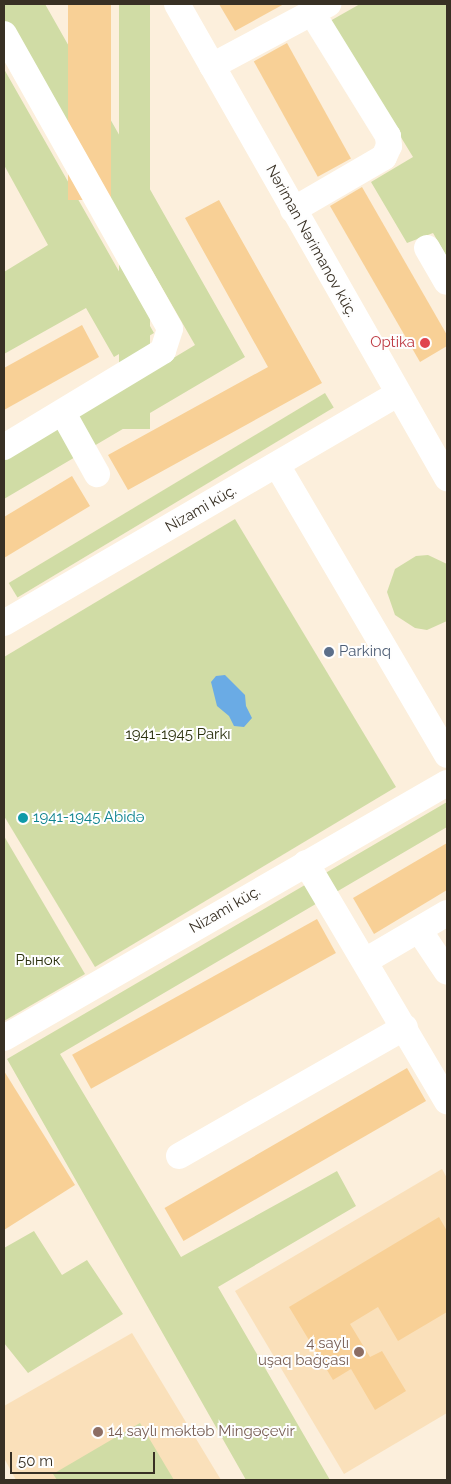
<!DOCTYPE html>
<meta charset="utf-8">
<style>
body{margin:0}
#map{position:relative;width:451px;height:1484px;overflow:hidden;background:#fcefdc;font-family:Raleway,sans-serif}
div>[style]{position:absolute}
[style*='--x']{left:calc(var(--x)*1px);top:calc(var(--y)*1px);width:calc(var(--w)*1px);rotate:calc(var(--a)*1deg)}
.built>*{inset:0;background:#fae0ba}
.green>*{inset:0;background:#d0dca5;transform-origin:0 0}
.water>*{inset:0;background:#6aabe5}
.building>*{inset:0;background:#f8d096;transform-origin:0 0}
.minor>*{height:26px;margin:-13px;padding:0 13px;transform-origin:13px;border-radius:13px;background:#fff}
.dots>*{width:14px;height:14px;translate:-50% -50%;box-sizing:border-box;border:2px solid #fefefe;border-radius:50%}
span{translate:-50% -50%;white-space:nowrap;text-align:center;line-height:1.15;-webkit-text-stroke:4px #fefefe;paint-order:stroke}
.street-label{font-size:15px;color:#383024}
.health-label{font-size:15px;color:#be3a42}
.right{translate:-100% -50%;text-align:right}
.service-label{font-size:15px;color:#4e5e75}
.left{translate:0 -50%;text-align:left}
.park-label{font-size:15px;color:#2b310e}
.culture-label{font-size:15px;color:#0d838f}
.education-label{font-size:15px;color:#785e54}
.frame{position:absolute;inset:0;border:5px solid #383024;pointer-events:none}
.scale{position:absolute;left:10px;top:1452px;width:145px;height:22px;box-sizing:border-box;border:2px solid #383024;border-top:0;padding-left:6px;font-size:15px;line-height:18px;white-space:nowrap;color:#383024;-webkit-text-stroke:4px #fefefe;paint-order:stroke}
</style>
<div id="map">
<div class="built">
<i style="clip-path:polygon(442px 1169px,447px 1178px,447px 1413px,344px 1474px,235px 1291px)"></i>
<i style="clip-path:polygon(132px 1333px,221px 1480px,16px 1480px,4px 1458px,4px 1406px)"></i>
</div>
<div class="green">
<i style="clip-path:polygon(4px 4px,45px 4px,245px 357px,4px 499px,4px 460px,195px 345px,23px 46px,4px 56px)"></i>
<i style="left:119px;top:4px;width:31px;height:425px"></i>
<i style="clip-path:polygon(360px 4px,447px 4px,447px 257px,433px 233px,407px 243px,371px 182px,413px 157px,330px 21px)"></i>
<i style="clip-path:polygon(4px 69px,154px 333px,114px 357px,86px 308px,4px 354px,4px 272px,48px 245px,4px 165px)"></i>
<i style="left:325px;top:393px;width:17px;height:369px;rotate:59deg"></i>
<i style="clip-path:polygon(235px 519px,396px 787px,95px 967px,4px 816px,4px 657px)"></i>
<i style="clip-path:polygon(428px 555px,447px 564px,447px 621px,427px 630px,415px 628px,395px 615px,387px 592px,395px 569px,416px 556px)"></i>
<i style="clip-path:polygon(447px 802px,447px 827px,60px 1054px,181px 1257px,337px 1171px,356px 1206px,218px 1287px,330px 1480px,246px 1480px,7px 1059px)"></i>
<i style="clip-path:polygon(4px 836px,85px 974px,4px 1021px)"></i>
<i style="clip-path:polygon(34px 1231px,62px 1275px,87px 1260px,123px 1314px,28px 1373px,4px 1343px,4px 1248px)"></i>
<i style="clip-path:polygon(140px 1423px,174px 1480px,57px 1480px,53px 1474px)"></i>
</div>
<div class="water">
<i style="clip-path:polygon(225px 675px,245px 695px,246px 706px,252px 718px,244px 727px,234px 726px,229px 716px,217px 706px,211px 682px,216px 676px)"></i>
</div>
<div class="building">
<i style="left:68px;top:4px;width:43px;height:196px"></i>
<i style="clip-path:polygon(219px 4px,284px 4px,235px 31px)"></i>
<i style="left:287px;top:43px;width:132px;height:38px;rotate:61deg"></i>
<i style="clip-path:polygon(362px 187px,447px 335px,447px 346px,420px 362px,330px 206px)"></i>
<i style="clip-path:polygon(219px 200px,322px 383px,128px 490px,108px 455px,268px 367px,185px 218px)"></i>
<i style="clip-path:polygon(82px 325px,99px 357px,4px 410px,4px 368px)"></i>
<i style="clip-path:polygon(72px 476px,90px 506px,4px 558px,4px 517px)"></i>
<i style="clip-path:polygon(447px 843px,447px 890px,374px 934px,353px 898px)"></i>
<i style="left:317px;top:919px;width:39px;height:280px;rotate:61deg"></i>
<i style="left:407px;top:1068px;width:38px;height:280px;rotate:60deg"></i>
<i style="clip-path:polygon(4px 1071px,75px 1185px,4px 1230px)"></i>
<i style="clip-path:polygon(439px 1217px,447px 1231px,447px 1312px,398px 1341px,378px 1307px,350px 1324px,370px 1357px,382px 1351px,406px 1391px,375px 1410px,351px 1369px,333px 1380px,289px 1307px)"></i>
</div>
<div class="minor">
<i style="--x:177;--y:4;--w:546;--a:60.33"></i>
<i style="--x:4;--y:34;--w:338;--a:60.6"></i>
<i style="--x:170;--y:329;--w:23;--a:108"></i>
<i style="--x:163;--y:351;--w:186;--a:148.9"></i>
<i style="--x:212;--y:66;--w:132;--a:-28.1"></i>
<i style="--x:293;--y:210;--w:105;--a:-30.2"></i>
<i style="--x:384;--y:157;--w:12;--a:-66"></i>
<i style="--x:389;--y:146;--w:10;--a:-96"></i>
<i style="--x:388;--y:136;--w:145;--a:-121.7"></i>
<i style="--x:427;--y:248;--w:39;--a:60"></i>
<i style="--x:63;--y:413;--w:70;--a:60.9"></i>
<i style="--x:277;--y:465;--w:336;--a:59.6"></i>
<i style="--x:4;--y:623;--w:455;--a:-30.2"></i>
<i style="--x:306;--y:863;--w:277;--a:59.4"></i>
<i style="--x:419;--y:930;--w:50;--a:56.3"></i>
<i style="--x:365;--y:961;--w:95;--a:-30.3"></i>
<i style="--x:4;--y:1038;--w:511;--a:-29.93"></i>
<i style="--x:179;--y:1156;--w:260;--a:-29.7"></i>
</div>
<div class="dots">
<i style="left:425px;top:343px;background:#e0444e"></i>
<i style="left:329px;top:652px;background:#5c6f8a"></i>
<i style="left:23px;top:818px;background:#0f9aa8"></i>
<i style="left:359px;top:1352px;background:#8d6e63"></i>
<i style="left:98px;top:1432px;background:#8d6e63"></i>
</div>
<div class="street-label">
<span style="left:311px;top:241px;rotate:61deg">Nəriman Nərimanov küç.</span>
<span style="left:201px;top:509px;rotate:-30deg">Nizami küç.</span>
<span style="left:225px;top:910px;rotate:-30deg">Nizami küç.</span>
</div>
<div class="health-label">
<span class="right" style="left:415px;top:343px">Optika</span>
</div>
<div class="service-label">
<span class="left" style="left:339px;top:652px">Parkinq</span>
</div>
<div class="park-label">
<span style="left:178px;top:735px">1941-1945 Parkı</span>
<span style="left:38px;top:961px">Рынок</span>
</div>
<div class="culture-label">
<span class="left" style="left:33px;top:818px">1941-1945 Abidə</span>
</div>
<div class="education-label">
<span class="right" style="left:349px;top:1352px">4 saylı<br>uşaq bağçası</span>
<span class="left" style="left:108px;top:1432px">14 saylı məktəb Mingəçevir</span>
</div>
<div class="frame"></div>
<div class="scale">50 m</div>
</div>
